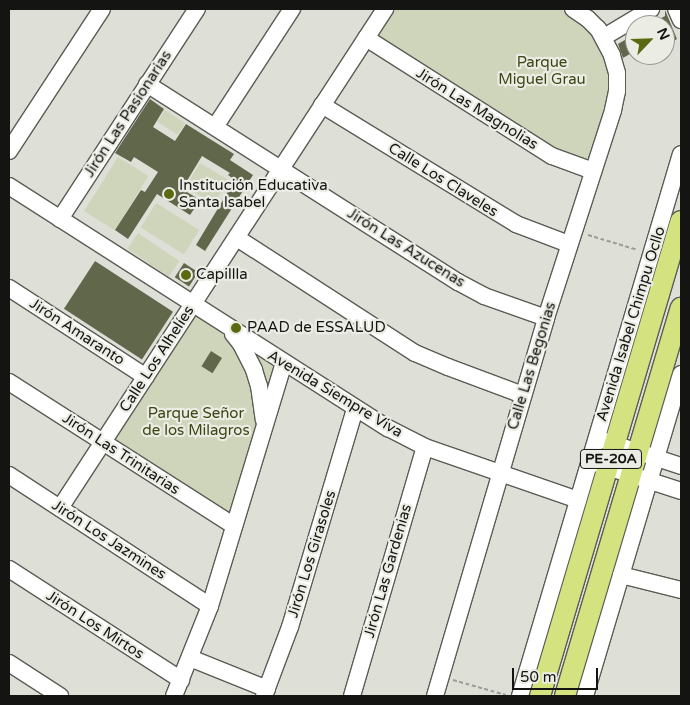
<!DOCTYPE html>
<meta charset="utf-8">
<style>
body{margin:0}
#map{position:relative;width:690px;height:705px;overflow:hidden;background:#dee0d8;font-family:"Varela Round",sans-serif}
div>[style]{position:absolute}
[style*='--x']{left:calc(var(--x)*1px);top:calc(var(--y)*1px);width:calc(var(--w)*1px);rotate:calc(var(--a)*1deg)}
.green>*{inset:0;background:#ced5ba;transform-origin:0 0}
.building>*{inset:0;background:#61674b;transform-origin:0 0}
.path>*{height:2px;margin-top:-1px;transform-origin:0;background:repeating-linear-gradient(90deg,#9b9d96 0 4px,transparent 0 6.5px)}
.roads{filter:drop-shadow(1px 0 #5a5c55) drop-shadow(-1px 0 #5a5c55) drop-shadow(0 1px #5a5c55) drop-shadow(0 -1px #5a5c55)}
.minor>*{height:16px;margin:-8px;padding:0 8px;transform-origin:8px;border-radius:8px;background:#fff}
.major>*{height:20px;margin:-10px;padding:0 10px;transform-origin:10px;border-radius:10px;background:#d4e380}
.dots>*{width:14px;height:14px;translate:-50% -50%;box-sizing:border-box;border:2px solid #ebede5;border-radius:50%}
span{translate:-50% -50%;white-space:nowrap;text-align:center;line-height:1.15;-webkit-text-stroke:4.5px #ebede5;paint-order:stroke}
.shield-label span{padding:1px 4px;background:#ebede5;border:1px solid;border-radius:4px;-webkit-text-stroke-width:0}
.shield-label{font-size:14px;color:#141512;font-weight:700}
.park-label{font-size:15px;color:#3c4511}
.street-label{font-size:15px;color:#141512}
.poi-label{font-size:15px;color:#141512}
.left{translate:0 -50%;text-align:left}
.frame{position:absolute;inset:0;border:10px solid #141512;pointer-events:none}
.north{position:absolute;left:625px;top:15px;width:50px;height:50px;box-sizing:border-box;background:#ebede5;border:1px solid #959791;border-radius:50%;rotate:66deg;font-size:14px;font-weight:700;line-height:20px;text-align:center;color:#141512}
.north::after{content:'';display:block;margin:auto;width:18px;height:22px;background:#5b6911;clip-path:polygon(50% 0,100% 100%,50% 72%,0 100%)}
.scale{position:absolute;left:512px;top:668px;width:86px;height:22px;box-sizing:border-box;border:2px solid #141512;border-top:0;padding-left:6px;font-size:15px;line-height:18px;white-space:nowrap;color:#141512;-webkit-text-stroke:4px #ebede5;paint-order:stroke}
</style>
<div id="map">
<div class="green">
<i style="clip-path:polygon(394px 9px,560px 9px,575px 17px,592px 34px,605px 58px,609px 84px,607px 103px,588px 162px,552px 149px,375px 39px)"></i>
<i style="left:165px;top:110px;width:24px;height:14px;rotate:33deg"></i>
<i style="left:118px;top:157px;width:36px;height:64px;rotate:32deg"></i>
<i style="left:200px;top:163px;width:33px;height:28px;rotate:31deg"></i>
<i style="left:156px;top:203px;width:51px;height:29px;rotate:32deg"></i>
<i style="left:138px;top:233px;width:50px;height:19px;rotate:34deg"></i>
<i style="clip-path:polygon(194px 314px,226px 336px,244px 358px,260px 420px,232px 517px,112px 438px)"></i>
<i style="clip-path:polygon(248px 348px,277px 367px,266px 405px)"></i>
</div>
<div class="building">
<i style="clip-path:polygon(665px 10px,677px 39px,665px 46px,665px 25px,649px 25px,665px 16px)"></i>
<i style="clip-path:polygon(635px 34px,635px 51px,623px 58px,618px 44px)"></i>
<i style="clip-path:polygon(150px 99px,164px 109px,153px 127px,175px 141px,186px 124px,234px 154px,230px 160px,253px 175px,205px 251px,196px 245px,235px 180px,228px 175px,230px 173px,202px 156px,182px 189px,200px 200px,190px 215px,157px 194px,128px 239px,115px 230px,141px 190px,145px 192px,158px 172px,134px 157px,131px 162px,115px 153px)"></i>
<i style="left:95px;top:261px;width:93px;height:57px;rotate:33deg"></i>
<i style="left:184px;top:263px;width:17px;height:17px;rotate:33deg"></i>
<i style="left:211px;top:351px;width:13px;height:18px;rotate:32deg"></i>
</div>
<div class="path">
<i style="--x:588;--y:235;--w:52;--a:16.7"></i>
<i style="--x:453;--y:680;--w:55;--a:15.8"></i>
</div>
<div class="roads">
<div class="minor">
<i style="--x:676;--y:9;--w:12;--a:66"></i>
<i style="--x:604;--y:37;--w:55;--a:-30.8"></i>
<i style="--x:366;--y:38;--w:220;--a:32.4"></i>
<i style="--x:552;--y:156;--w:44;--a:20.1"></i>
<i style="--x:147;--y:84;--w:369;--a:32.5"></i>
<i style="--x:458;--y:282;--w:30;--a:28"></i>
<i style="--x:484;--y:296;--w:66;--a:19.5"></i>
<i style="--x:322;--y:105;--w:228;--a:31.5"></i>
<i style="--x:516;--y:224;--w:57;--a:20.7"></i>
<i style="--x:215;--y:127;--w:141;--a:-56.9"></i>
<i style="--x:9;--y:151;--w:170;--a:-56.8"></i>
<i style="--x:9;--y:186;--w:450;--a:32.6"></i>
<i style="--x:388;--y:428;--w:42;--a:27.2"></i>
<i style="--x:425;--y:447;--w:162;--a:19.1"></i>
<i style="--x:60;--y:219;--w:251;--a:-56.9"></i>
<i style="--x:237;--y:238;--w:212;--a:32.9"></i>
<i style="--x:415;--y:353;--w:36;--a:23"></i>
<i style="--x:448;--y:367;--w:80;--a:20.5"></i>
<i style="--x:9;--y:288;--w:163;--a:33"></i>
<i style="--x:233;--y:334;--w:13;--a:51"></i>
<i style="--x:241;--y:344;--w:29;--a:63"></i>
<i style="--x:254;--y:370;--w:17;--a:73"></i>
<i style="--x:259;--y:386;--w:34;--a:82"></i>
<i style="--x:9;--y:382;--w:267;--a:32.6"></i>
<i style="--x:605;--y:441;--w:80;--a:18.2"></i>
<i style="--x:598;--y:464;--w:87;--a:18"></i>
<i style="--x:9;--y:475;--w:240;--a:33.1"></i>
<i style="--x:60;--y:508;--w:596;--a:-56.92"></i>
<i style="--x:9;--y:569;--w:205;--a:32.8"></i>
<i style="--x:621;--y:575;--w:62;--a:14"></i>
<i style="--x:190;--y:658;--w:83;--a:21.9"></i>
<i style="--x:9;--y:663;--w:61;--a:32.9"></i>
<i style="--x:174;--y:696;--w:97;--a:-68.2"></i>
<i style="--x:210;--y:606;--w:254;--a:-73.1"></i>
<i style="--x:264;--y:696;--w:74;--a:-69.4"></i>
<i style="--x:290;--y:627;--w:227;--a:-73.4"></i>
<i style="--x:352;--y:696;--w:259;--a:-73.7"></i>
<i style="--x:435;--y:696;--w:394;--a:-73.6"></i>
<i style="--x:546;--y:318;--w:219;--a:-72.1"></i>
<i style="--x:613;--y:110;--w:19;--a:-78"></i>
<i style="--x:617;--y:91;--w:18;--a:-90"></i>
<i style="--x:617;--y:73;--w:19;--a:-106"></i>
<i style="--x:612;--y:55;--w:30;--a:-118"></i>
<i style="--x:598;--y:29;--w:14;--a:-135"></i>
<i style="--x:588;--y:19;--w:18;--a:-146"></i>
<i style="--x:520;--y:696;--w:565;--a:-73.46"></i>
<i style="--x:585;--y:696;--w:336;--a:-73.4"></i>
</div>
<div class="major">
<i style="--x:540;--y:696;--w:495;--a:-73.5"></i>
<i style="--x:565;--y:696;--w:405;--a:-73.4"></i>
</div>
</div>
<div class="dots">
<i style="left:169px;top:194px;background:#5b6911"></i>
<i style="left:186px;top:275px;background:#5b6911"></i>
<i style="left:236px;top:328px;background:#5b6911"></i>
</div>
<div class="shield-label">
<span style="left:611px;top:459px">PE-20A</span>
</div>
<div class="park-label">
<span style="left:542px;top:71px">Parque<br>Miguel Grau</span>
<span style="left:196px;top:422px">Parque Señor<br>de los Milagros</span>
</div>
<div class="street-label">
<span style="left:477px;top:109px;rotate:32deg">Jirón Las Magnolias</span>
<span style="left:128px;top:114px;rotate:-57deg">Jirón Las Pasionarias</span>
<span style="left:443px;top:180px;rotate:32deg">Calle Los Claveles</span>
<span style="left:406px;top:248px;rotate:32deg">Jirón Las Azucenas</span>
<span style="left:631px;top:324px;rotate:-73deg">Avenida Isabel Chimpu Ocllo</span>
<span style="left:77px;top:332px;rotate:33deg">Jirón Amaranto</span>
<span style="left:157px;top:359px;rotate:-57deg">Calle Los Alhelíes</span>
<span style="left:532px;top:366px;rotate:-73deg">Calle Las Begonias</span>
<span style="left:335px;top:394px;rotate:31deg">Avenida Siempre Viva</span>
<span style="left:121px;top:454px;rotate:33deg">Jirón Las Trinitarias</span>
<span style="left:109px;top:540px;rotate:33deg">Jirón Los Jazmines</span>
<span style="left:312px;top:554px;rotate:-73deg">Jirón Los Girasoles</span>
<span style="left:388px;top:571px;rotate:-74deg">Jirón Las Gardenias</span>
<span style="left:95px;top:625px;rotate:33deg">Jirón Los Mirtos</span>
</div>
<div class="poi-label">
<span class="left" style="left:179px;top:194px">Institución Educativa<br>Santa Isabel</span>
<span class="left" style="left:196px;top:275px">Capillla</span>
<span class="left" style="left:247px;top:328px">PAAD de ESSALUD</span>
</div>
<div class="frame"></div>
<div class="north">N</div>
<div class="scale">50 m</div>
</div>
